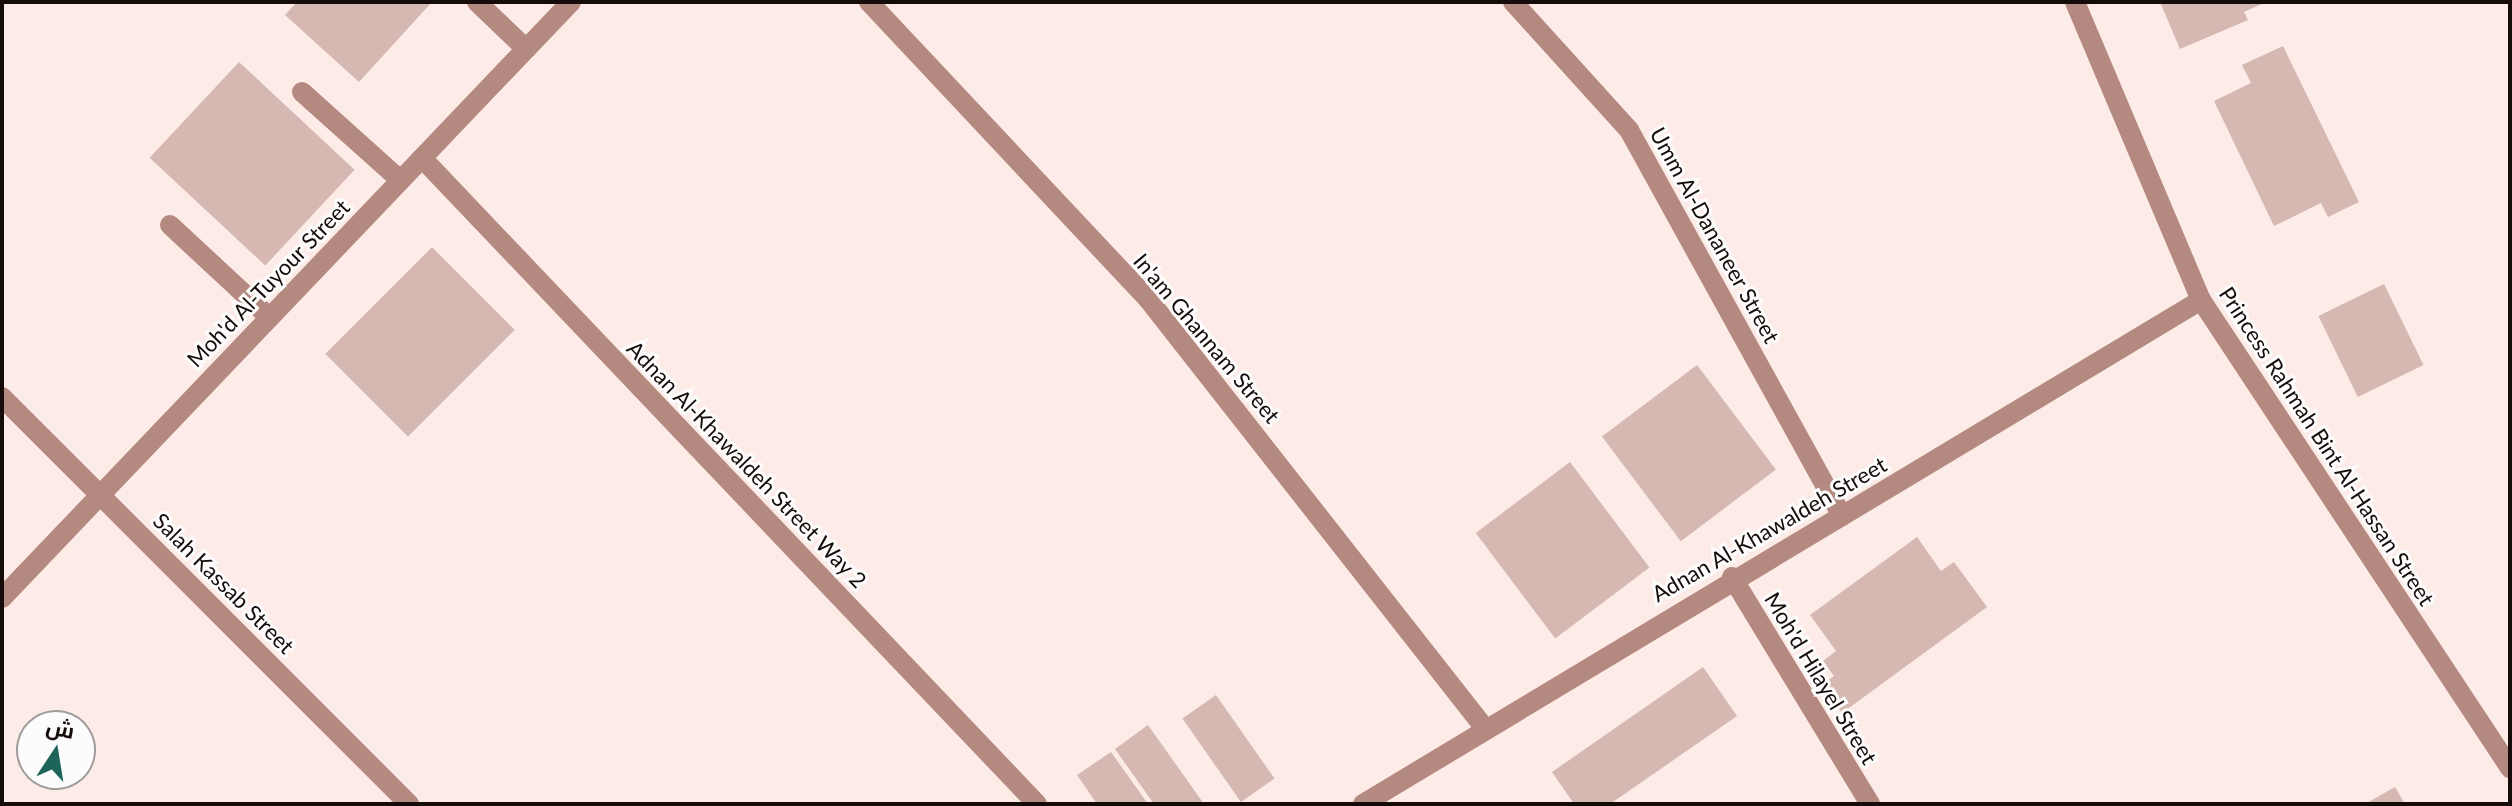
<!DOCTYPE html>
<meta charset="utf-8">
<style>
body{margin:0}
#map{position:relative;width:2512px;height:806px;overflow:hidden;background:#fdebe7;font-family:Lato,Cairo,sans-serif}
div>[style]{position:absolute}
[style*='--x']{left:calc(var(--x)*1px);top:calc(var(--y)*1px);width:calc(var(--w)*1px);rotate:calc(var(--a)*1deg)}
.building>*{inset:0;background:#d5b8b2;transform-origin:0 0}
.minor>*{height:20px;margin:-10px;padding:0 10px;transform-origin:10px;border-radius:10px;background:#b48980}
span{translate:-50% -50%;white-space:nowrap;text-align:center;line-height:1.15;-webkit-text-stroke:6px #fcfcfc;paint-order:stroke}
.street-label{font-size:22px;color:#150b09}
.frame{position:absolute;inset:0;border:4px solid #150b09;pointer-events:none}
.north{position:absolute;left:16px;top:710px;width:80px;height:80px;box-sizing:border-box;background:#fcfcfc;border:2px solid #a09c9b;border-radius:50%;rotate:12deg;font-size:22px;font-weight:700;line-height:32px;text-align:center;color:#150b09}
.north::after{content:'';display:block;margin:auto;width:28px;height:36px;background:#1d655b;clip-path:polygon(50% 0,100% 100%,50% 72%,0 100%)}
</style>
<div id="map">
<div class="building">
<i style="clip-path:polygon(297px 2px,432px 2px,359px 82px,285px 15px)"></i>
<i style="clip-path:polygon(2160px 2px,2266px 2px,2244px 12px,2248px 20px,2180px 49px)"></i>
<i style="clip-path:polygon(2283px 46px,2359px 202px,2328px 217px,2321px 203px,2274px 226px,2214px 101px,2251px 83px,2242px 65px)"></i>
<i style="left:239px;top:62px;width:158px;height:131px;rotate:43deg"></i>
<i style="left:432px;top:247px;width:117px;height:151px;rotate:45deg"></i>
<i style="left:2384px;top:284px;width:90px;height:73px;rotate:64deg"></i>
<i style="left:1697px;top:365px;width:131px;height:119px;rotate:53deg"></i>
<i style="left:1570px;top:462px;width:132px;height:118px;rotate:53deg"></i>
<i style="clip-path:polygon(1917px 537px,1941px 571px,1954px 562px,1987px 607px,1842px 713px,1822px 685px,1834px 676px,1823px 661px,1836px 651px,1810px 615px)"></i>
<i style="clip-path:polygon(1703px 667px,1737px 716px,1610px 804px,1574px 804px,1552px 772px)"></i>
<i style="left:1216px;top:695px;width:102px;height:41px;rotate:55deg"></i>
<i style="clip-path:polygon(1148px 725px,1204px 804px,1154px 804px,1115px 749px)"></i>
<i style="clip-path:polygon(1111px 752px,1148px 804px,1097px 804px,1077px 775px)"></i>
<i style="clip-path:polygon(2395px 787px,2405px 804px,2365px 804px)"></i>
</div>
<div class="minor">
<i style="--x:477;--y:2;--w:68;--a:43.8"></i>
<i style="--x:869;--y:2;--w:407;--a:46.8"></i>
<i style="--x:1148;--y:299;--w:543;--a:51.88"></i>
<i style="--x:1513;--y:2;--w:173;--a:47.8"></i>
<i style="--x:1629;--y:130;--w:441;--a:61.1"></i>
<i style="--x:2075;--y:2;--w:324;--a:67.1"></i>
<i style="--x:2201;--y:300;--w:561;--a:56.56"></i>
<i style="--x:302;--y:92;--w:132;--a:41.9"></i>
<i style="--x:422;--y:158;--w:892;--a:46.41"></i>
<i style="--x:170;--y:225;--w:134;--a:42.9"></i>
<i style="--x:2;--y:397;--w:576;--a:45"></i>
<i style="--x:1732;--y:577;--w:266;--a:58.7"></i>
<i style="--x:2;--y:598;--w:824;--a:-46.33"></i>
<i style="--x:1363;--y:804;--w:978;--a:-31.02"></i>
</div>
<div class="street-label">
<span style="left:1715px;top:235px;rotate:61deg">Umm Al-Dananeer Street</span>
<span style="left:268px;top:283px;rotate:-46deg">Moh'd Al-Tuyour Street</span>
<span style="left:1207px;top:338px;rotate:50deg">In'am Ghannam Street</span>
<span style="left:2327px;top:446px;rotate:57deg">Princess Rahmah Bint Al-Hassan Street</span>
<span style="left:747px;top:464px;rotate:46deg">Adnan Al-Khawaldeh Street Way 2</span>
<span style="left:1769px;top:529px;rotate:-30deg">Adnan Al-Khawaldeh Street</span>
<span style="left:224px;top:583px;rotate:45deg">Salah Kassab Street</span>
<span style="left:1821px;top:678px;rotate:59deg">Moh'd Hilayel Street</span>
</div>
<div class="frame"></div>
<div class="north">ش</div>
</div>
